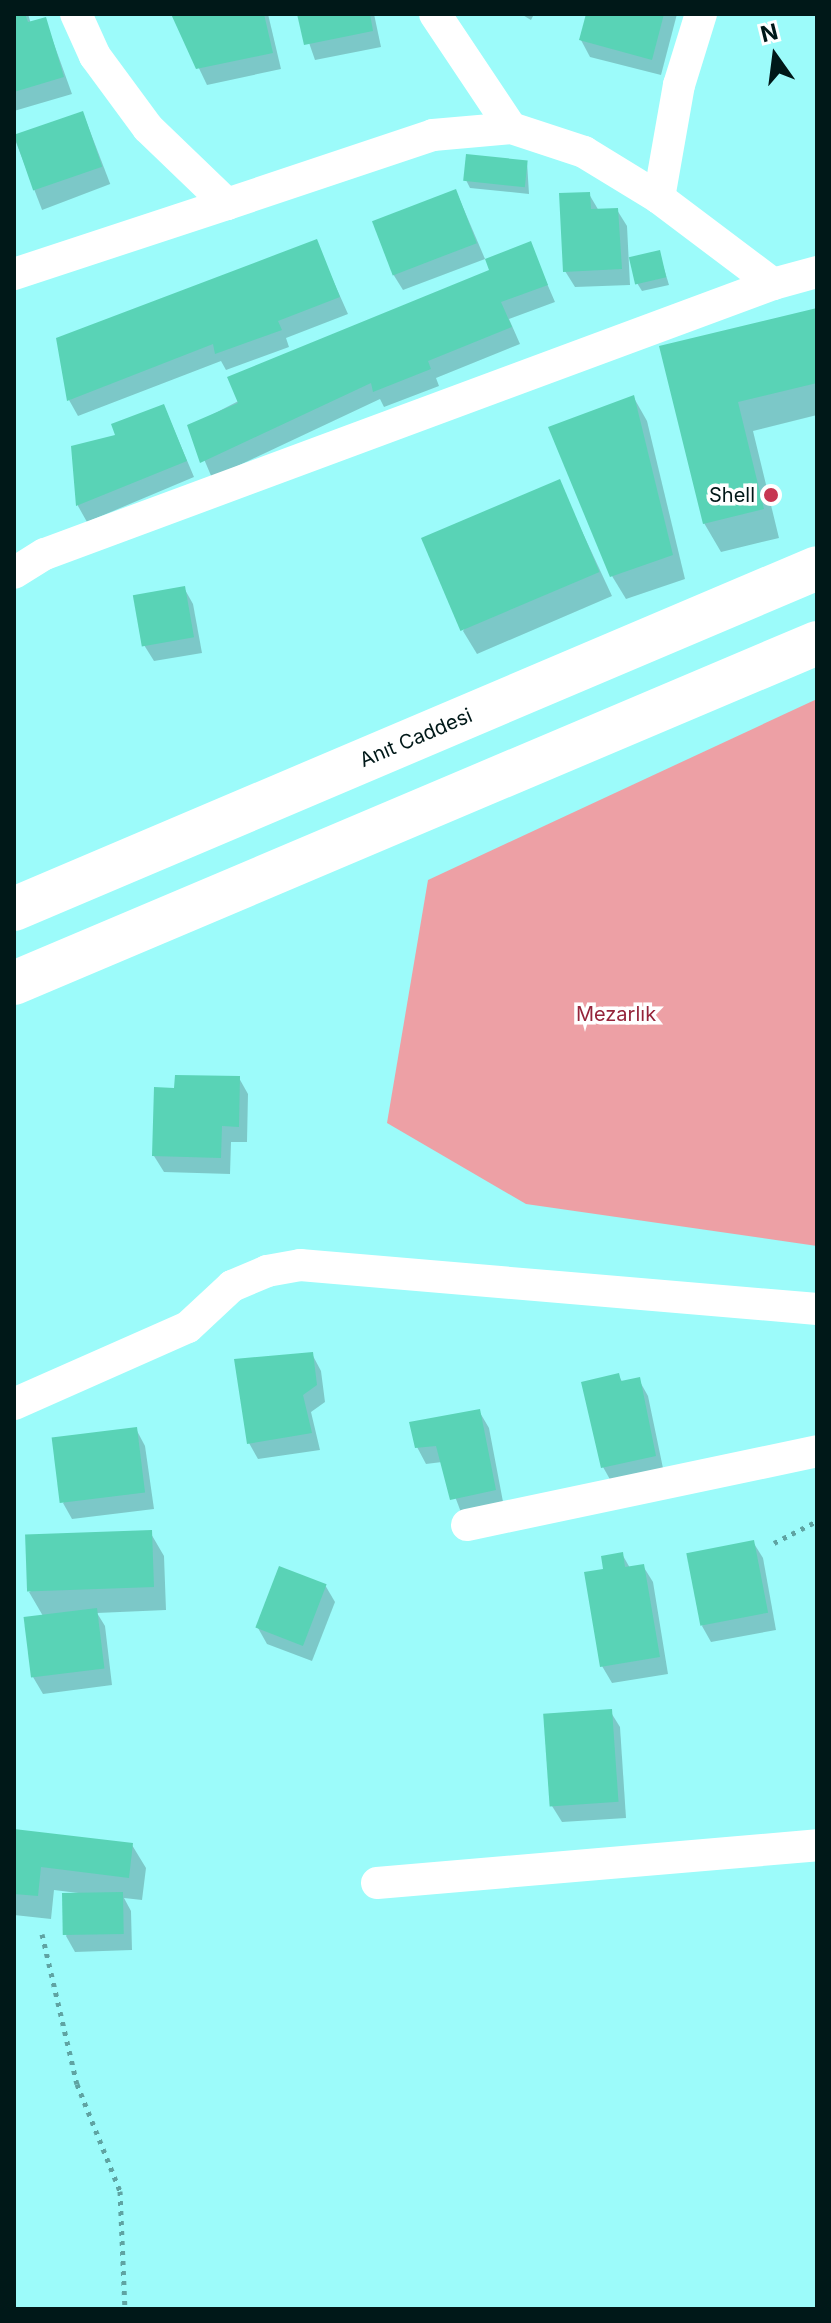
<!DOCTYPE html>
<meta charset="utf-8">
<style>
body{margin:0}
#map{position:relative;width:831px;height:2323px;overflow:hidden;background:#9cfbfa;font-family:Inter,sans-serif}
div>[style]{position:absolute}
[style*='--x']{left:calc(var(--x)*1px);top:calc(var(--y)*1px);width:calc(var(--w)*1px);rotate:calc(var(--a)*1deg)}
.green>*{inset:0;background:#eda0a5}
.shadow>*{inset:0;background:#0003;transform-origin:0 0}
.building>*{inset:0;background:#59d3b6;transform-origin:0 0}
.path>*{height:5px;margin-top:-2.5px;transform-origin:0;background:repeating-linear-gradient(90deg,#5fa3a2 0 4px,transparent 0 10px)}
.minor>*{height:32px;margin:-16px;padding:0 16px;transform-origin:16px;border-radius:16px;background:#fff}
.secondary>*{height:44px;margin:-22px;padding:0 22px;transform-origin:22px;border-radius:22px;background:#fff}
.dots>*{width:22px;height:22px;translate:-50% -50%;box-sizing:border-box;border:4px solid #fff;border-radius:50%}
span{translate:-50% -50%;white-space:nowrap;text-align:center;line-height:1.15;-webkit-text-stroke:7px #fff;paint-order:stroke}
.poi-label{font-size:20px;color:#001818}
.right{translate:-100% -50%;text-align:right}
.street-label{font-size:20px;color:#001818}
.park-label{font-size:20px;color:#95243a}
.frame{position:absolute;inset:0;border:16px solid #001818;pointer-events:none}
.north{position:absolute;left:735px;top:16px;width:80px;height:80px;-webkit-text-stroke:6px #fff;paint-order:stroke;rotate:346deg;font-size:22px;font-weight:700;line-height:32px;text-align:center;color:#001818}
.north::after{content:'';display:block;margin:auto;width:28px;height:36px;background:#001818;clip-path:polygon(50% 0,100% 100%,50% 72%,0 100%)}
</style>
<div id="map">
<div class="green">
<i style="clip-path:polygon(817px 699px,817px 1246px,526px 1204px,387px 1123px,428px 880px)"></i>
</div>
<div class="shadow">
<i style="clip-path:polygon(14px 14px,28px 14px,31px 24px,45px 19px,72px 94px,14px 111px)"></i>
<i style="clip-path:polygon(173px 14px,268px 14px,281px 69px,207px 85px)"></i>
<i style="clip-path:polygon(299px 14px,374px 14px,381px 47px,315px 60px)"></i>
<i style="clip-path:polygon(521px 14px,534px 14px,531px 20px)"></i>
<i style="clip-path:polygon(588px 14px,677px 14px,661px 75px,590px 57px,581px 40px)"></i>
<i style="left:83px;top:113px;width:76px;height:73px;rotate:69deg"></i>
<i style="clip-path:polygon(527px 162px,529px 194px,470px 188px,466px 180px)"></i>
<i style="clip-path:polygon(456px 191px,485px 259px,403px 290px,393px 274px)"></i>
<i style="clip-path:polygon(589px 194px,599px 211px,617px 210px,627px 226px,630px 285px,575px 287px,565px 271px)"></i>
<i style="clip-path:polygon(316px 242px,348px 314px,286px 338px,289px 347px,226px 370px,221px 361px,78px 416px,69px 400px)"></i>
<i style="clip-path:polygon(530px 244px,555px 302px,509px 319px,520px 344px,436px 378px,439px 386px,384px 407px,380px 399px,212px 478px,190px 426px,491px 271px)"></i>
<i style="clip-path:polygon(659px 252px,669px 285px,642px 291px,637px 283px)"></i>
<i style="clip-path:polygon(817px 310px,817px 415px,753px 431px,779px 538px,721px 552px,704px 523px,662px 347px)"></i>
<i style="clip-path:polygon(634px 398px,647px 421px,685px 579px,626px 599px,612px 576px)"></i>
<i style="clip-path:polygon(164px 406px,194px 477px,87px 522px,78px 506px,73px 448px,118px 436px)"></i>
<i style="clip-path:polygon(559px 482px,612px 596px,477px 654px,463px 631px)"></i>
<i style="clip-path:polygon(184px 588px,193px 604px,202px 653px,154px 661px,144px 645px)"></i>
<i style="clip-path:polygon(239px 1078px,248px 1094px,247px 1142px,231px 1142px,230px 1174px,164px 1172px,154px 1156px,176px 1090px)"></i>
<i style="clip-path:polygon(312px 1354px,321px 1371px,325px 1402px,311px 1412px,320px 1450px,258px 1459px,249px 1443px)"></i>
<i style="clip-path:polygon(618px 1375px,623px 1383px,639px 1380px,648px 1396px,664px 1473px,612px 1483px,603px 1467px)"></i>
<i style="clip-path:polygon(479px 1411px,489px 1428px,504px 1507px,462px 1515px,442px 1462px,426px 1464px,417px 1447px)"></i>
<i style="clip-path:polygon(136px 1429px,145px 1446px,154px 1509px,72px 1519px,63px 1503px)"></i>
<i style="clip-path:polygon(150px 1532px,164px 1556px,166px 1610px,97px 1613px,105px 1626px,112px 1685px,43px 1694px,33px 1677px,43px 1616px,29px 1592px)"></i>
<i style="clip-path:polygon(753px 1542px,763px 1558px,776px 1630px,711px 1642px,702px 1626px)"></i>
<i style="clip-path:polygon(622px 1554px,630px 1568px,643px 1566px,653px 1582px,668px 1674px,612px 1683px,602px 1666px,606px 1571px)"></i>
<i style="clip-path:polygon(325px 1585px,335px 1602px,312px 1661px,267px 1644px,258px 1628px)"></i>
<i style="clip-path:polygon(610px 1711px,620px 1727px,626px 1818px,562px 1822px,552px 1806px)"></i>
<i style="clip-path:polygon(14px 1831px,132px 1845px,146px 1868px,142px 1900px,124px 1898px,131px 1911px,132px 1950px,75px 1952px,66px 1936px,86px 1894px,54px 1890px,51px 1919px,14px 1915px)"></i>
</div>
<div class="building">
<i style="clip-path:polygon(14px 14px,25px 14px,28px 22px,46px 17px,64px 77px,14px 92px)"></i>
<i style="clip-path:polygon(171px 14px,264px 14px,273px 53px,196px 69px)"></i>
<i style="clip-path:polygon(297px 14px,370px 14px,373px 31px,304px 45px)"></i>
<i style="clip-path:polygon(586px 14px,664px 14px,652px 60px,579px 40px)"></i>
<i style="left:83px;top:111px;width:59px;height:73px;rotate:71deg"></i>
<i style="left:466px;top:154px;width:62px;height:27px;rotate:6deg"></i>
<i style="left:456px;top:189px;width:58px;height:90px;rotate:69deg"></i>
<i style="clip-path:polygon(590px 192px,591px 209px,618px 208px,622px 269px,563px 272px,559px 193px)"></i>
<i style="clip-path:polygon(317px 239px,340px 297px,278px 321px,282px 330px,215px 354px,213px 344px,67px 401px,56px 338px)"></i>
<i style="clip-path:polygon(531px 241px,548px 285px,501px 302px,512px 327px,428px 361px,431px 369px,373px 392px,371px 383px,200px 463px,187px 425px,238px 403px,227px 377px,489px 270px,485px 259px)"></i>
<i style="left:660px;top:250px;width:28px;height:32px;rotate:77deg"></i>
<i style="clip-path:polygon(817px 308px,817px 383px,738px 402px,764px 509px,703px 524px,659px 346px)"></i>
<i style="clip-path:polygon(634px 395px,673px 555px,610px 577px,548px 427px)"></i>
<i style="clip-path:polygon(164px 404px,187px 461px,76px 506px,71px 446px,115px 435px,111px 424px)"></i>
<i style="left:560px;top:479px;width:101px;height:151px;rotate:67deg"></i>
<i style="left:185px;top:586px;width:52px;height:53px;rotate:80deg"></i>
<i style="clip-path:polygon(175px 1075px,240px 1076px,239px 1127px,222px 1126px,221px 1158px,152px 1156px,154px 1087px,174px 1088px)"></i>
<i style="clip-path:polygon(313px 1352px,317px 1385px,303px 1395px,312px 1433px,247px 1444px,234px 1359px)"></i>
<i style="clip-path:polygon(619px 1373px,621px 1381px,640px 1377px,656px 1456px,601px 1468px,581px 1382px)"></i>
<i style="clip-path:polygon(480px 1409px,496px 1490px,450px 1500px,436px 1446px,415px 1448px,409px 1422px)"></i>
<i style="left:137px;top:1427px;width:66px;height:86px;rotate:83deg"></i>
<i style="left:152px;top:1530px;width:57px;height:127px;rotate:88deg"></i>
<i style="left:754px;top:1540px;width:74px;height:69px;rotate:79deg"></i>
<i style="clip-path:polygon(623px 1552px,625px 1567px,644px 1564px,660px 1657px,600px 1667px,584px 1572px,603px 1569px,601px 1556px)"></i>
<i style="left:279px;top:1566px;width:51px;height:66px;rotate:21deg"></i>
<i style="left:97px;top:1608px;width:61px;height:74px;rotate:83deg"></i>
<i style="left:612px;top:1709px;width:93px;height:69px;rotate:86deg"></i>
<i style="clip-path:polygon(14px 1829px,133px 1843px,129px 1878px,41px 1867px,38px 1896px,14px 1894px)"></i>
<i style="left:123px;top:1892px;width:42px;height:61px;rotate:89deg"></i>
</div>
<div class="path">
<i style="--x:774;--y:1543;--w:48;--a:-27.1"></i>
<i style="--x:42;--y:1934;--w:154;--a:76.9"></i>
<i style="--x:77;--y:2084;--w:115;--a:68.1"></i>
<i style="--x:120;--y:2191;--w:118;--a:87.6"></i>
</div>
<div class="minor">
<i style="--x:76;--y:14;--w:46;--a:65.7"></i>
<i style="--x:95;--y:56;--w:89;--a:53.6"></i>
<i style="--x:148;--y:128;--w:110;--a:43.9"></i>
<i style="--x:227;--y:204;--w:217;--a:-18.5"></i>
<i style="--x:433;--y:135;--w:78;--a:-5.1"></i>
<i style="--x:511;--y:128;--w:77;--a:18.2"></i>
<i style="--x:584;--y:152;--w:88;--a:31.5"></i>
<i style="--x:659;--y:198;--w:143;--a:37"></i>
<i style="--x:773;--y:284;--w:46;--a:-15.3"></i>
<i style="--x:435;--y:14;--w:137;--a:56.3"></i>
<i style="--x:659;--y:198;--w:115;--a:-80"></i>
<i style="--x:679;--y:85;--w:74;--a:-72.8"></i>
<i style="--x:14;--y:274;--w:224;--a:-18.2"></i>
<i style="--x:14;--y:573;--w:36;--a:-32"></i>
<i style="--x:45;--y:554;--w:776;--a:-20.35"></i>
<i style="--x:14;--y:1404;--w:190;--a:-23.9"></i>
<i style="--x:188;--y:1327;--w:60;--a:-43"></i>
<i style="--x:232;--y:1286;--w:38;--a:-23"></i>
<i style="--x:267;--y:1271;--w:34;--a:-10"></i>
<i style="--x:300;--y:1265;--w:519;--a:4.86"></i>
<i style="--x:467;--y:1525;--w:358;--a:-11.9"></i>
<i style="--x:377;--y:1883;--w:442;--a:-4.9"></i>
</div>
<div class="secondary">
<i style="--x:14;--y:909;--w:872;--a:-23.01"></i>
<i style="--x:14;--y:983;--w:872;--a:-22.95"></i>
</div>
<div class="dots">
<i style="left:771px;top:495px;background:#c73651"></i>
</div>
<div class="poi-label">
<span class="right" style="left:755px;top:495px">Shell</span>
</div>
<div class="street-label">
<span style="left:416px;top:738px;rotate:-23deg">Anıt Caddesi</span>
</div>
<div class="park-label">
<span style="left:616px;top:1014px">Mezarlık</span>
</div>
<div class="frame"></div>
<div class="north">N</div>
</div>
